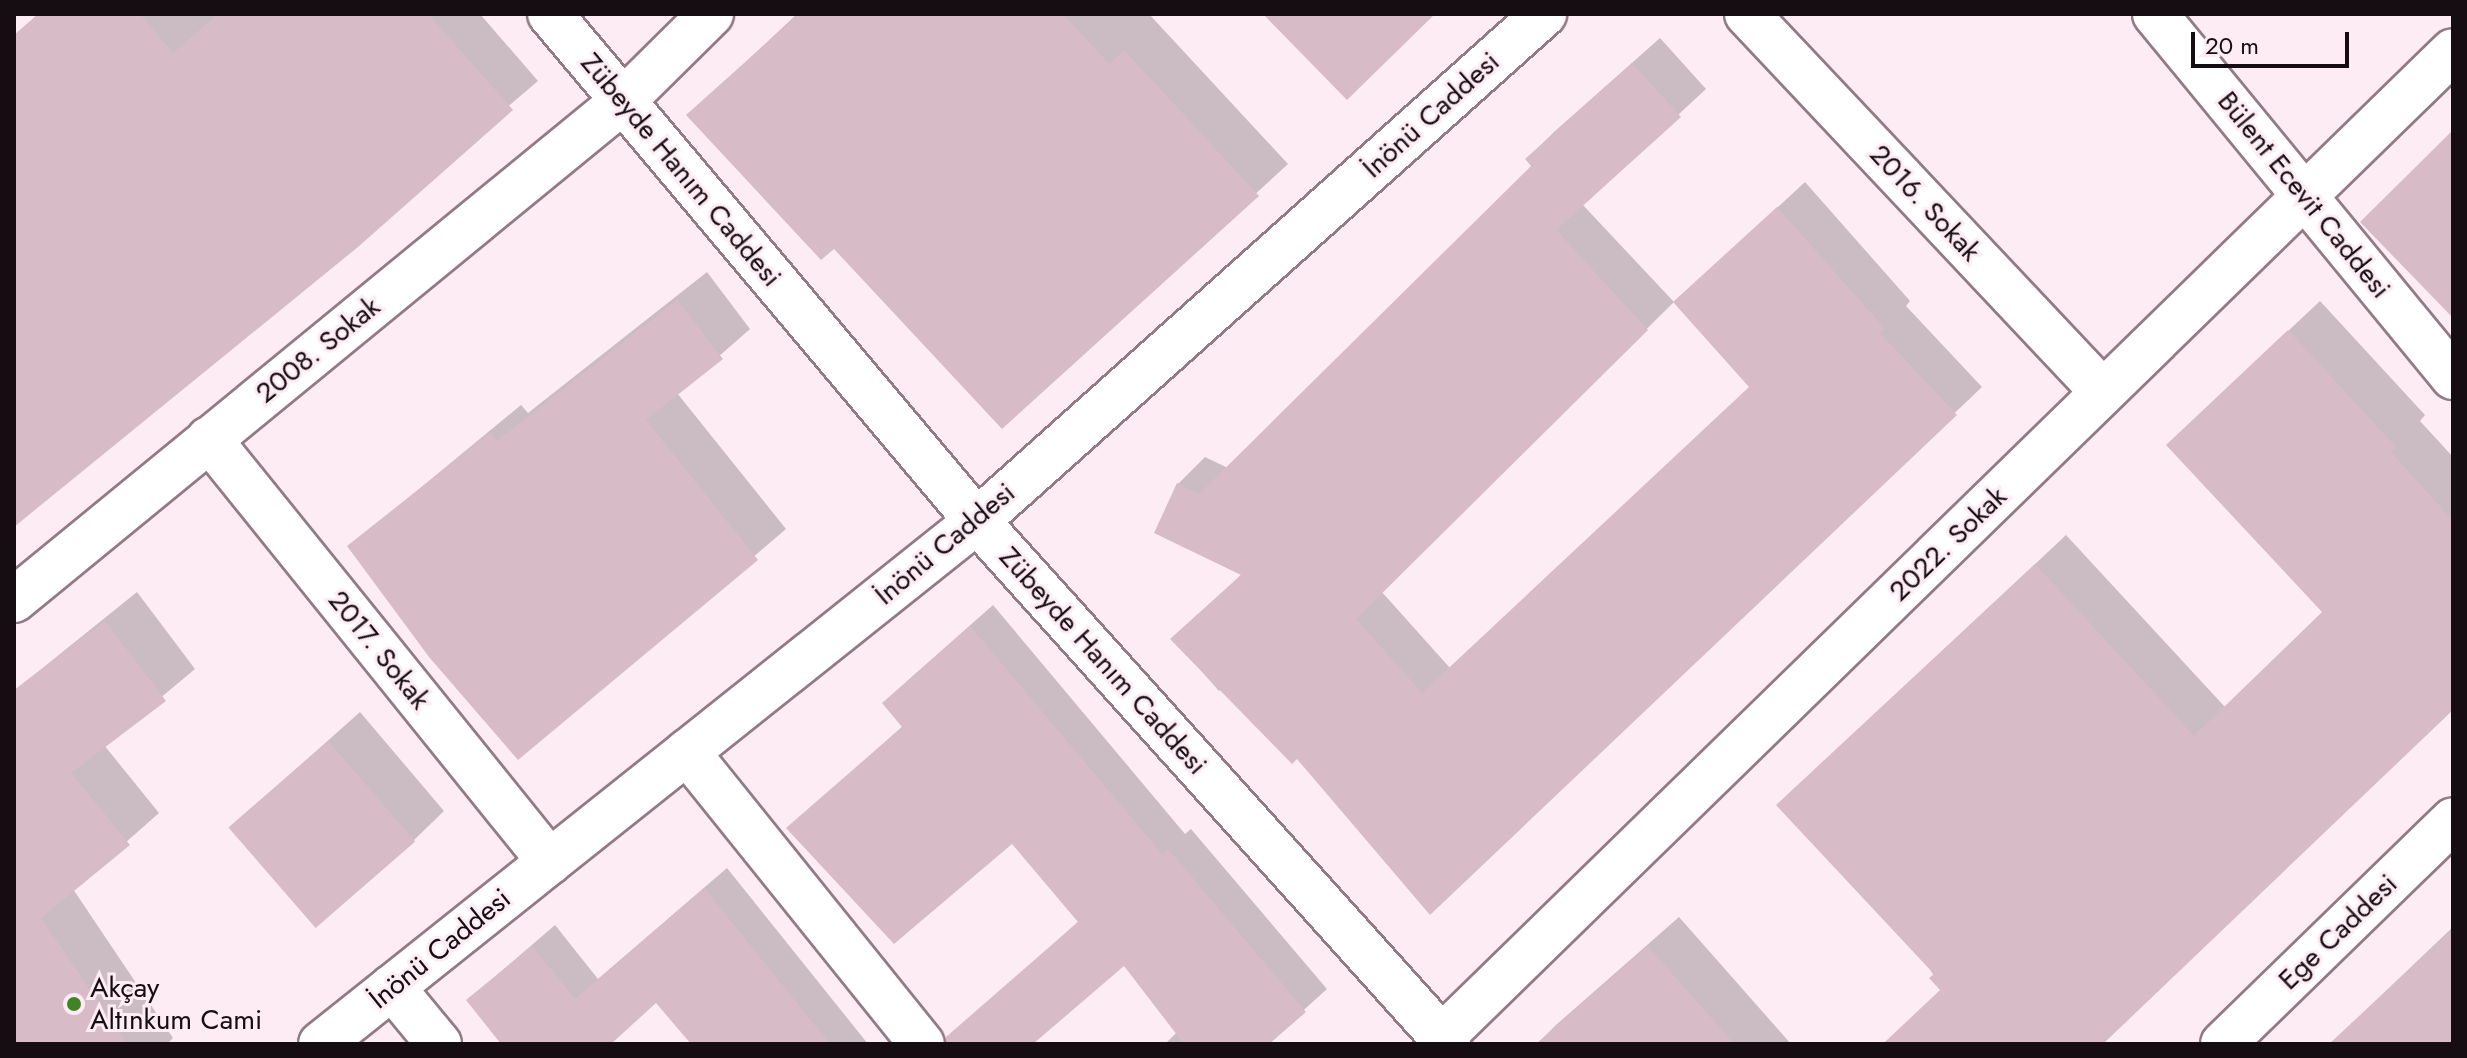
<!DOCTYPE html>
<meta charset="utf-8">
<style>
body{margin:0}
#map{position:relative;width:2467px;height:1058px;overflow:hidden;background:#fdecf3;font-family:Jost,sans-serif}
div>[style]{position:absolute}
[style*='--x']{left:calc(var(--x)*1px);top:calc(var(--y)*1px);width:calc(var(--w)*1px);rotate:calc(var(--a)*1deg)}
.shadow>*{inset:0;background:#0003}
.building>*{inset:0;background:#d7bcc8;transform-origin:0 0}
.roads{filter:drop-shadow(2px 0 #937a85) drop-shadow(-2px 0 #937a85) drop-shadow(0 2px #937a85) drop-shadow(0 -2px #937a85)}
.minor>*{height:44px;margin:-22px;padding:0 22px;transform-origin:22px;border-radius:22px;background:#fff}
.dots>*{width:22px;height:22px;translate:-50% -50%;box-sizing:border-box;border:4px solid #fdecf3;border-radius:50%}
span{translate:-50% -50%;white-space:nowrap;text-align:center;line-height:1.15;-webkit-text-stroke:6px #fdecf3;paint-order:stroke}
.street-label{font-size:28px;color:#160d12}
.poi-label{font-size:28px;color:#160d12}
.left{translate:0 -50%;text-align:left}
.frame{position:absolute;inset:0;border:16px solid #160d12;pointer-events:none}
.scale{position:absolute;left:2191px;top:32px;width:158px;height:36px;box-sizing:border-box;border:4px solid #160d12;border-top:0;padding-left:10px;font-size:24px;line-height:28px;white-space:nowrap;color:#160d12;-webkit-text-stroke:6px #fdecf3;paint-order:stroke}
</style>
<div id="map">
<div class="shadow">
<i style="clip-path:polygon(40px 14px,480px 14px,538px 81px,14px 527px,14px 37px)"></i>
<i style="clip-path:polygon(797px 14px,1149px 14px,1288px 164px,1002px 426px,834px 246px,689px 115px)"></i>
<i style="clip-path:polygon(1660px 38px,1706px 89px,1582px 204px,1674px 302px,1381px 591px,1450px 668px,1751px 386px,1703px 276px,1805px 182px,1910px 301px,1906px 306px,1982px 387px,1430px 912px,1297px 756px,1225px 686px,1219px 691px,1173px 639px,1243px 573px,1178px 484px,1205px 457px,1228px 468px,1534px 166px,1527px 159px,1554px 132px)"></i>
<i style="clip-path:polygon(707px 272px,750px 329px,677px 393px,786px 529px,518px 758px,350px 546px,521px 405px,528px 413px)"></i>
<i style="clip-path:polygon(2320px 301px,2425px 415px,2420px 421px,2453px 457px,2453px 709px,2098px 1044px,1883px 1044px,1942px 989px,1810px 775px,2066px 535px,2225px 707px,2324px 612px,2200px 414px)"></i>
<i style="clip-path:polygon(137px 592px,195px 669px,104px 745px,159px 813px,73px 889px,173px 1038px,167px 1044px,14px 1044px,14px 691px)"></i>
<i style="clip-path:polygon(993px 605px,1185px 834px,1191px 829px,1327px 989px,1266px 1044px,1165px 1044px,1177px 1032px,1124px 963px,1030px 1044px,976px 1044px,961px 1027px,1080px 920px,1012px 841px,789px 828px,904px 725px,906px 682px)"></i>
<i style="clip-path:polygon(360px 712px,444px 811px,413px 841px,231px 827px)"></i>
<i style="clip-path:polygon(727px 868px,868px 1044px,693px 1044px,656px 1000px,602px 1044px,503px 1044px,468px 1000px,555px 925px,598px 979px)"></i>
<i style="clip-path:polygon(1679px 917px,1791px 1044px,1537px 1044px,1556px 1025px)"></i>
<i style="clip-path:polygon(2453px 927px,2453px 1044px,2330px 1044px)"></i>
</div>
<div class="building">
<i style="clip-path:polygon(38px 14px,140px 14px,173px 53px,218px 14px,428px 14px,513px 110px,358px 247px,14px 527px,14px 35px)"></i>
<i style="clip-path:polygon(799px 14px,1063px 14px,1109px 64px,1124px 50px,1259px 196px,1002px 429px,834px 249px,821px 260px,686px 115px)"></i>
<i style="clip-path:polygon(1263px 14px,1435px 14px,1347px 100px)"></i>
<i style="clip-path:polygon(1632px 63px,1681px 117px,1556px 230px,1648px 330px,1356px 619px,1422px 693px,1749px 387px,1673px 302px,1777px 207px,1885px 329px,1880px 333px,1957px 415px,1430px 915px,1297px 759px,1292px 764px,1170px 639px,1241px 575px,1154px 533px,1177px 483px,1199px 494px,1531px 166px,1525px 159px)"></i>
<i style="clip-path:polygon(2453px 130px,2453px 318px,2360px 222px)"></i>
<i style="clip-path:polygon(677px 300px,723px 359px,646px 420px,758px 560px,518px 760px,429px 657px,347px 546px,491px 432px,497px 441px)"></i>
<i style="clip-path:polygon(2288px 330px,2396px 447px,2391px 452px,2453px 521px,2453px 710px,2103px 1044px,1883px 1044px,1940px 990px,1929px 978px,1934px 974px,1776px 805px,2035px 564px,2194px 736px,2322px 612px,2166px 445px)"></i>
<i style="clip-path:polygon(105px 621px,166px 701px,71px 773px,130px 845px,41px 918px,127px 1044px,14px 1044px,14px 690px)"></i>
<i style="clip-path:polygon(970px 626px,1162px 854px,1168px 849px,1306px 1012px,1269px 1044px,1184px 1044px,1124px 966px,1033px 1044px,946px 1044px,946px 1037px,1078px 922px,1012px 844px,894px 944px,786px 828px,902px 727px,882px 703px)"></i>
<i style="left:328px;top:741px;width:133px;height:132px;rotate:49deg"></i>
<i style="clip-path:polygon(704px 888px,830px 1044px,691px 1044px,656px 1003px,611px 1044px,501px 1044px,466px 1000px,532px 946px,575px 999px)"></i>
<i style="clip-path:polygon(2453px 929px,2453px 1044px,2329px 1044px)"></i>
<i style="clip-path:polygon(1648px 946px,1734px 1044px,1536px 1044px)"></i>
</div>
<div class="roads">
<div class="minor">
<i style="--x:550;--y:14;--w:663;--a:49.9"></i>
<i style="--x:977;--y:521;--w:704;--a:47.99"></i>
<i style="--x:1747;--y:14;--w:519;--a:46.72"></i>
<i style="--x:2155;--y:14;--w:470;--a:50.6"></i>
<i style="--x:209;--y:439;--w:543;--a:51.13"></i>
<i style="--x:14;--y:600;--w:787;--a:-39.33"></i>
<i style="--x:623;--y:101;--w:124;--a:-44.7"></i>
<i style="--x:687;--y:752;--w:375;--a:51.2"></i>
<i style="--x:392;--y:987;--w:74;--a:50.5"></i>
<i style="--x:1442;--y:1037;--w:1412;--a:-44.28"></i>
<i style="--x:321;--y:1044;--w:839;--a:-38.56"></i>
<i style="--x:977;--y:521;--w:761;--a:-41.8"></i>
<i style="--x:2223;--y:1044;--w:321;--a:-44.2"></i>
</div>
</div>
<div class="dots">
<i style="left:74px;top:1004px;background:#408427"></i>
</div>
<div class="street-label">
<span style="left:1431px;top:115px;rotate:-42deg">İnönü Caddesi</span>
<span style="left:681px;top:170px;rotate:50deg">Zübeyde Hanım Caddesi</span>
<span style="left:2304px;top:195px;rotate:51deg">Bülent Ecevit Caddesi</span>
<span style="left:1925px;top:203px;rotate:47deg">2016. Sokak</span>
<span style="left:318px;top:350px;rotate:-39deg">2008. Sokak</span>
<span style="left:945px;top:544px;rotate:-40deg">İnönü Caddesi</span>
<span style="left:1948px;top:544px;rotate:-44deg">2022. Sokak</span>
<span style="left:379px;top:650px;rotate:51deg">2017. Sokak</span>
<span style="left:1103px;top:661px;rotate:48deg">Zübeyde Hanım Caddesi</span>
<span style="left:2338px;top:932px;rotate:-44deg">Ege Caddesi</span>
<span style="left:440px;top:949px;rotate:-39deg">İnönü Caddesi</span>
</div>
<div class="poi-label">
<span class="left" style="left:90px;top:1004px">Akçay<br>Altınkum Cami</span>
</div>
<div class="frame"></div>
<div class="scale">20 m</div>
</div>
